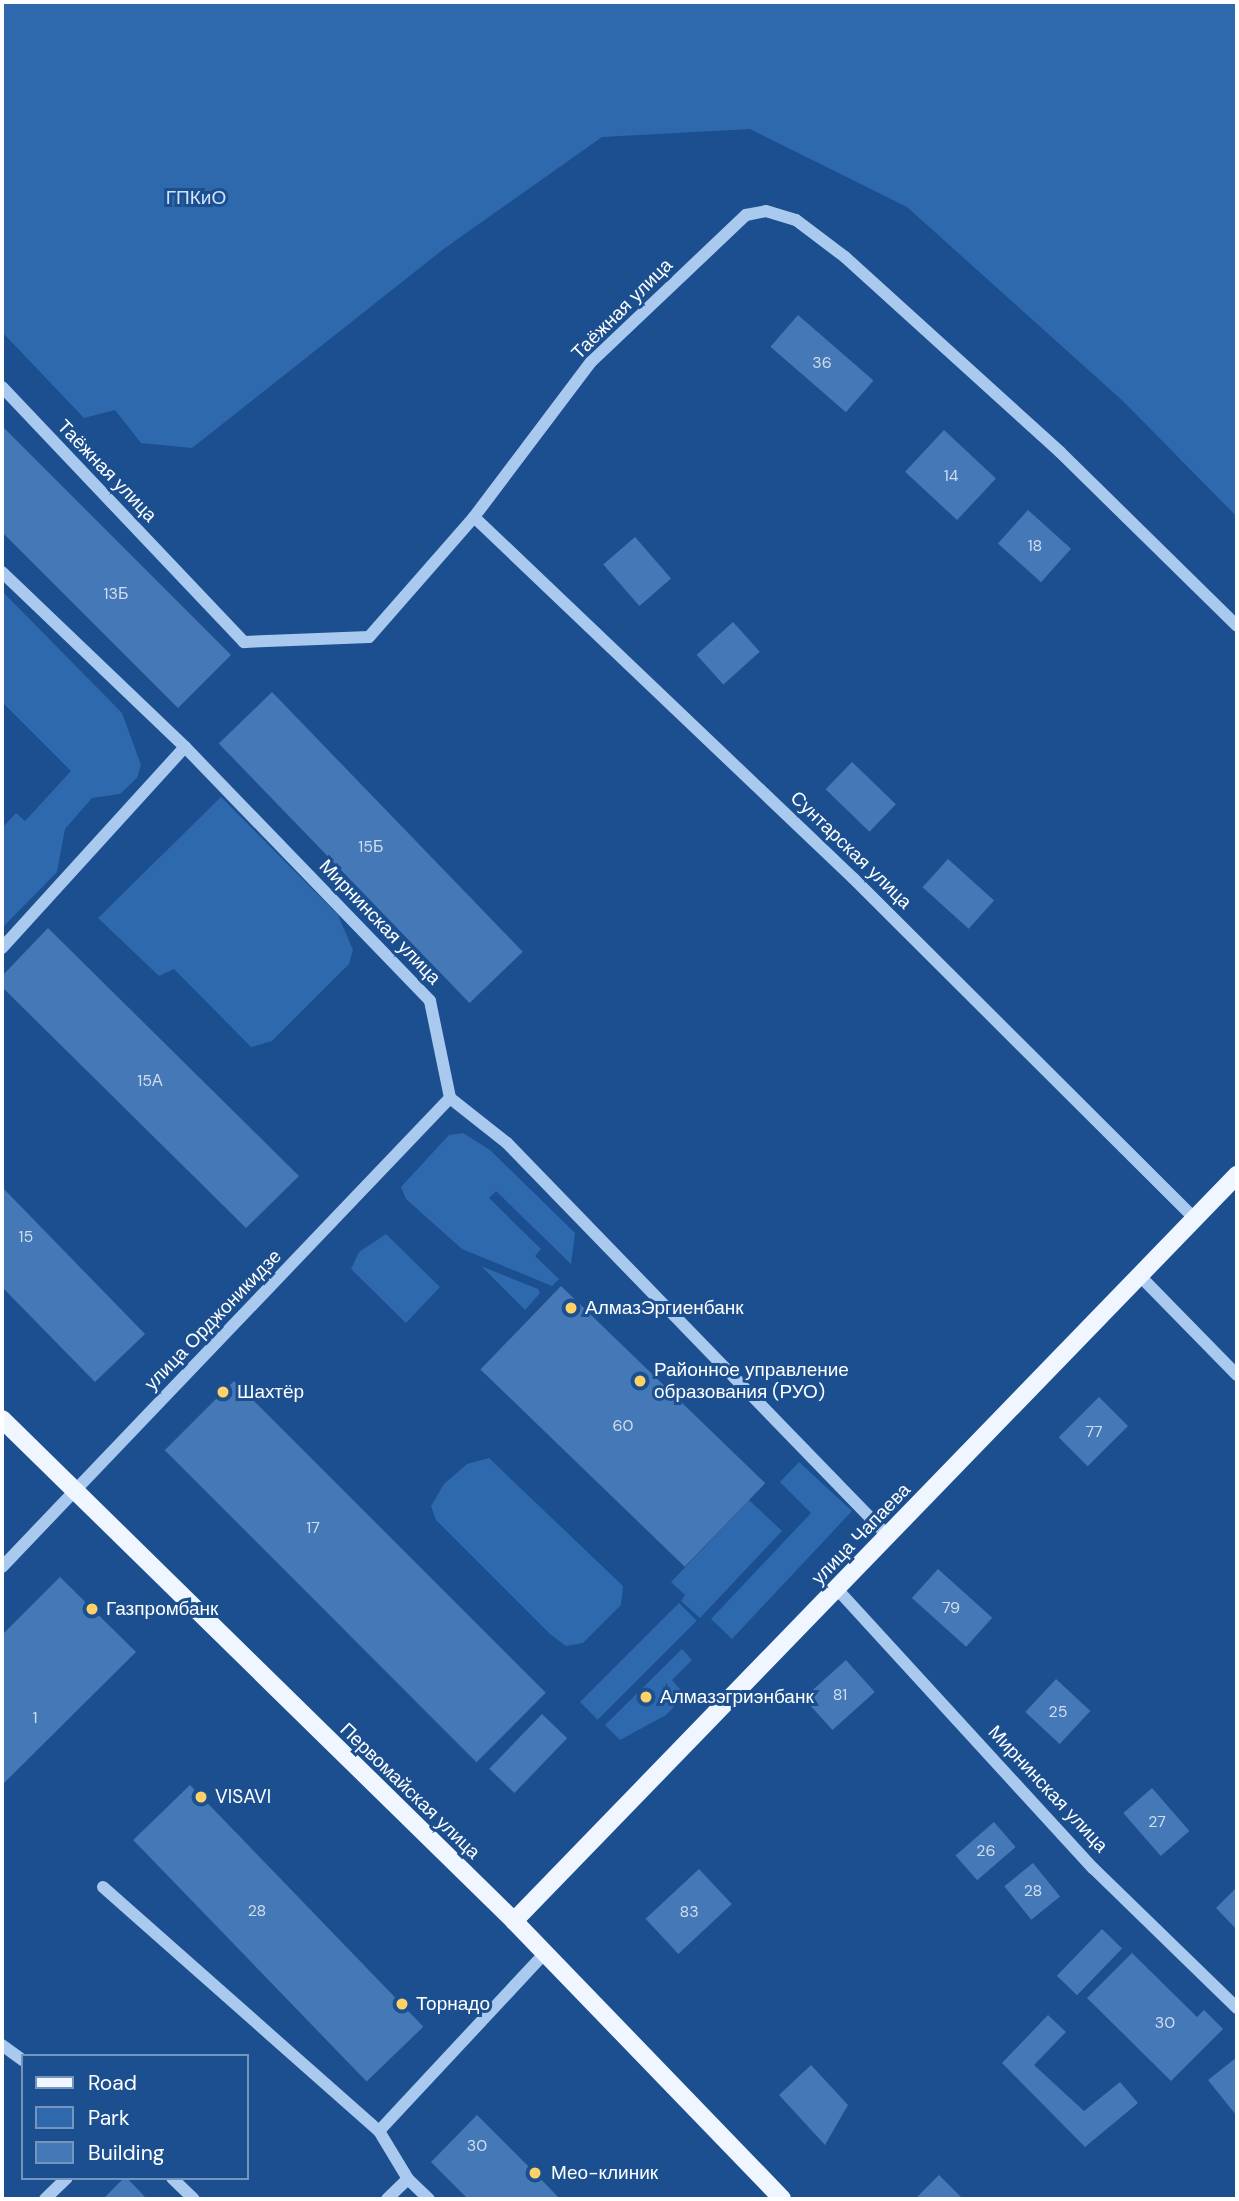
<!DOCTYPE html>
<meta charset="utf-8">
<style>
body{margin:0}
#map{position:relative;width:1239px;height:2201px;overflow:hidden;background:#1b4f8f;font-family:"DM Sans",sans-serif}
div>[style]{position:absolute}
[style*='--x']{left:calc(var(--x)*1px);top:calc(var(--y)*1px);width:calc(var(--w)*1px);rotate:calc(var(--a)*1deg)}
.green>*{inset:0;background:#2e69ad;transform-origin:0 0}
.building>*{inset:0;background:#4478b7;transform-origin:0 0}
.minor>*{height:12px;margin:-6px;padding:0 6px;transform-origin:6px;border-radius:6px;background:#a9c9ee}
.major>*{height:18px;margin:-9px;padding:0 9px;transform-origin:9px;border-radius:9px;background:#f0f6ff}
.dots>*{width:19px;height:19px;translate:-50% -50%;box-sizing:border-box;border:4px solid #1b4f8f;border-radius:50%}
span{translate:-50% -50%;white-space:nowrap;text-align:center;line-height:1.15;-webkit-text-stroke:6px #1b4f8f;paint-order:stroke}
.number-label{font-size:16px;color:#d0dded}
.number-label span{-webkit-text-stroke-width:0}
.park-label{font-size:19px;color:#cfe3fa}
.street-label{font-size:19px;color:#fff}
.poi-label{font-size:19px;color:#fff}
.left{translate:0 -50%;text-align:left}
.frame{position:absolute;inset:0;border:4px solid #fff;pointer-events:none}
.legend{position:absolute;left:21px;top:2054px;width:228px;height:126px;box-sizing:border-box;background:#1b4f8f;border:2px solid #7695bc;margin:0;padding:9px 12px;list-style:none;font-size:21px;color:#fff}
.legend li{display:flex;align-items:center;gap:14px;height:35px}
.legend b{width:35px;border:2px solid #7695bc}
</style>
<div id="map">
<div class="green">
<i style="clip-path:polygon(2px 2px,1237px 2px,1237px 517px,1124px 402px,907px 207px,750px 129px,602px 137px,445px 248px,192px 448px,141px 443px,115px 410px,84px 418px,2px 332px)"></i>
<i style="clip-path:polygon(2px 591px,122px 713px,141px 765px,137px 778px,120px 794px,92px 798px,65px 829px,57px 872px,2px 928px,2px 828px,16px 813px,25px 821px,71px 771px,2px 702px)"></i>
<i style="clip-path:polygon(221px 797px,338px 915px,353px 950px,349px 964px,272px 1041px,251px 1047px,174px 969px,159px 976px,98px 918px)"></i>
<i style="clip-path:polygon(463px 1133px,490px 1150px,575px 1233px,571px 1264px,496px 1191px,489px 1198px,541px 1249px,535px 1256px,559px 1279px,552px 1286px,462px 1249px,406px 1199px,401px 1187px,449px 1135px)"></i>
<i style="clip-path:polygon(386px 1234px,440px 1287px,406px 1323px,351px 1269px,359px 1252px)"></i>
<i style="clip-path:polygon(481px 1266px,538px 1289px,540px 1293px,525px 1310px)"></i>
<i style="clip-path:polygon(489px 1458px,623px 1586px,621px 1605px,583px 1643px,566px 1646px,550px 1634px,436px 1520px,431px 1506px,444px 1484px,467px 1464px)"></i>
<i style="clip-path:polygon(799px 1462px,852px 1511px,732px 1639px,711px 1619px,811px 1513px,780px 1482px)"></i>
<i style="clip-path:polygon(749px 1500px,782px 1531px,700px 1618px,681px 1601px,685px 1595px,671px 1582px)"></i>
<i style="left:679px;top:1603px;width:25px;height:140px;rotate:45deg"></i>
<i style="clip-path:polygon(682px 1649px,692px 1660px,672px 1680px,685px 1695px,666px 1715px,620px 1740px,605px 1725px)"></i>
</div>
<div class="building">
<i style="left:798px;top:315px;width:100px;height:42px;rotate:41deg"></i>
<i style="clip-path:polygon(2px 426px,231px 655px,178px 708px,2px 532px)"></i>
<i style="left:944px;top:430px;width:71px;height:57px;rotate:43deg"></i>
<i style="left:1028px;top:510px;width:58px;height:45px;rotate:42deg"></i>
<i style="left:635px;top:537px;width:55px;height:42px;rotate:49deg"></i>
<i style="left:733px;top:622px;width:40px;height:49px;rotate:48deg"></i>
<i style="left:272px;top:692px;width:361px;height:74px;rotate:46deg"></i>
<i style="left:852px;top:762px;width:61px;height:38px;rotate:44deg"></i>
<i style="left:948px;top:859px;width:62px;height:38px;rotate:42deg"></i>
<i style="clip-path:polygon(48px 928px,299px 1176px,246px 1228px,2px 987px,2px 976px)"></i>
<i style="clip-path:polygon(2px 1187px,145px 1334px,95px 1382px,2px 1287px)"></i>
<i style="left:561px;top:1286px;width:284px;height:116px;rotate:44deg"></i>
<i style="left:234px;top:1381px;width:441px;height:98px;rotate:45deg"></i>
<i style="left:1099px;top:1397px;width:41px;height:57px;rotate:45deg"></i>
<i style="left:938px;top:1569px;width:73px;height:39px;rotate:42deg"></i>
<i style="clip-path:polygon(60px 1577px,136px 1652px,2px 1785px,2px 1635px)"></i>
<i style="left:846px;top:1660px;width:43px;height:57px;rotate:48deg"></i>
<i style="left:1056px;top:1679px;width:47px;height:45px;rotate:43deg"></i>
<i style="left:542px;top:1714px;width:35px;height:76px;rotate:44deg"></i>
<i style="left:190px;top:1785px;width:336px;height:79px;rotate:46deg"></i>
<i style="left:1152px;top:1788px;width:57px;height:38px;rotate:49deg"></i>
<i style="left:994px;top:1822px;width:33px;height:51px;rotate:49deg"></i>
<i style="left:1033px;top:1863px;width:43px;height:37px;rotate:51deg"></i>
<i style="left:699px;top:1869px;width:48px;height:73px;rotate:47deg"></i>
<i style="clip-path:polygon(1237px 1887px,1237px 1930px,1216px 1908px)"></i>
<i style="left:1102px;top:1929px;width:28px;height:65px;rotate:44deg"></i>
<i style="clip-path:polygon(1132px 1953px,1197px 2017px,1204px 2010px,1223px 2029px,1171px 2081px,1087px 1998px)"></i>
<i style="clip-path:polygon(1048px 2015px,1066px 2032px,1034px 2065px,1084px 2111px,1120px 2082px,1138px 2103px,1085px 2147px,1002px 2063px)"></i>
<i style="clip-path:polygon(1237px 2057px,1237px 2113px,1236px 2115px,1208px 2080px)"></i>
<i style="clip-path:polygon(811px 2065px,848px 2105px,825px 2145px,779px 2095px)"></i>
<i style="clip-path:polygon(477px 2115px,535px 2173px,560px 2199px,468px 2199px,431px 2162px)"></i>
<i style="clip-path:polygon(939px 2175px,963px 2199px,915px 2199px)"></i>
<i style="clip-path:polygon(124px 2178px,127px 2178px,147px 2199px,103px 2199px)"></i>
</div>
<div class="minor">
<i style="--x:2;--y:387;--w:352;--a:46.5"></i>
<i style="--x:244;--y:642;--w:125;--a:-2.3"></i>
<i style="--x:369;--y:637;--w:159;--a:-48.8"></i>
<i style="--x:474;--y:517;--w:194;--a:-53"></i>
<i style="--x:591;--y:362;--w:214;--a:-43.5"></i>
<i style="--x:746;--y:215;--w:20;--a:-11"></i>
<i style="--x:766;--y:211;--w:31;--a:17"></i>
<i style="--x:796;--y:220;--w:61;--a:37.1"></i>
<i style="--x:845;--y:257;--w:290;--a:42.2"></i>
<i style="--x:1060;--y:452;--w:248;--a:44.5"></i>
<i style="--x:474;--y:517;--w:523;--a:43.61"></i>
<i style="--x:853;--y:878;--w:482;--a:44.9"></i>
<i style="--x:2;--y:572;--w:253;--a:43.7"></i>
<i style="--x:185;--y:747;--w:353;--a:46"></i>
<i style="--x:430;--y:1001;--w:99;--a:78.3"></i>
<i style="--x:450;--y:1098;--w:73;--a:38.3"></i>
<i style="--x:507;--y:1143;--w:547;--a:45.89"></i>
<i style="--x:2;--y:948;--w:272;--a:-47.7"></i>
<i style="--x:1140;--y:1276;--w:139;--a:45.6"></i>
<i style="--x:2;--y:1567;--w:649;--a:-46.31"></i>
<i style="--x:837;--y:1589;--w:379;--a:47.5"></i>
<i style="--x:1093;--y:1868;--w:201;--a:44.2"></i>
<i style="--x:103;--y:1887;--w:368;--a:41.5"></i>
<i style="--x:379;--y:2131;--w:56;--a:58.9"></i>
<i style="--x:408;--y:2179;--w:29;--a:44"></i>
<i style="--x:2;--y:2045;--w:26;--a:36"></i>
<i style="--x:379;--y:2131;--w:243;--a:-47"></i>
<i style="--x:172;--y:2178;--w:30;--a:44"></i>
<i style="--x:45;--y:2199;--w:30;--a:-44"></i>
<i style="--x:387;--y:2199;--w:29;--a:-44"></i>
</div>
<div class="major">
<i style="--x:2;--y:1419;--w:717;--a:44.43"></i>
<i style="--x:514;--y:1921;--w:386;--a:46"></i>
<i style="--x:514;--y:1921;--w:1039;--a:-45.9"></i>
</div>
<div class="dots">
<i style="left:571px;top:1308px;background:#ffd166"></i>
<i style="left:640px;top:1381px;background:#ffd166"></i>
<i style="left:223px;top:1392px;background:#ffd166"></i>
<i style="left:92px;top:1609px;background:#ffd166"></i>
<i style="left:646px;top:1697px;background:#ffd166"></i>
<i style="left:201px;top:1797px;background:#ffd166"></i>
<i style="left:402px;top:2004px;background:#ffd166"></i>
<i style="left:535px;top:2173px;background:#ffd166"></i>
</div>
<div class="number-label">
<span style="left:822px;top:363px">36</span>
<span style="left:951px;top:476px">14</span>
<span style="left:1035px;top:546px">18</span>
<span style="left:116px;top:594px">13Б</span>
<span style="left:371px;top:847px">15Б</span>
<span style="left:150px;top:1081px">15А</span>
<span style="left:26px;top:1237px">15</span>
<span style="left:623px;top:1426px">60</span>
<span style="left:1094px;top:1432px">77</span>
<span style="left:313px;top:1528px">17</span>
<span style="left:951px;top:1608px">79</span>
<span style="left:840px;top:1695px">81</span>
<span style="left:1058px;top:1712px">25</span>
<span style="left:35px;top:1718px">1</span>
<span style="left:1157px;top:1822px">27</span>
<span style="left:986px;top:1851px">26</span>
<span style="left:1033px;top:1891px">28</span>
<span style="left:257px;top:1911px">28</span>
<span style="left:689px;top:1912px">83</span>
<span style="left:1165px;top:2023px">30</span>
<span style="left:477px;top:2146px">30</span>
</div>
<div class="park-label">
<span style="left:196px;top:198px">ГПКиО</span>
</div>
<div class="street-label">
<span style="left:622px;top:309px;rotate:-45deg">Таёжная улица</span>
<span style="left:107px;top:471px;rotate:46deg">Таёжная улица</span>
<span style="left:851px;top:850px;rotate:44deg">Сунтарская улица</span>
<span style="left:380px;top:922px;rotate:46deg">Мирнинская улица</span>
<span style="left:213px;top:1320px;rotate:-46deg">улица Орджоникидзе</span>
<span style="left:861px;top:1534px;rotate:-46deg">улица Чапаева</span>
<span style="left:1048px;top:1789px;rotate:47deg">Мирнинская улица</span>
<span style="left:410px;top:1791px;rotate:44deg">Первомайская улица</span>
</div>
<div class="poi-label">
<span class="left" style="left:585px;top:1308px">АлмазЭргиенбанк</span>
<span class="left" style="left:654px;top:1381px">Районное управление<br>образования (РУО)</span>
<span class="left" style="left:237px;top:1392px">Шахтёр</span>
<span class="left" style="left:106px;top:1609px">Газпромбанк</span>
<span class="left" style="left:660px;top:1697px">Алмазэгриэнбанк</span>
<span class="left" style="left:215px;top:1797px">VISAVI</span>
<span class="left" style="left:416px;top:2004px">Торнадо</span>
<span class="left" style="left:551px;top:2173px">Мео-клиник</span>
</div>
<div class="frame"></div>
<ul class="legend">
<li><b style="height:9px;background:#f0f6ff"></b>Road</li>
<li><b style="height:19px;background:#2e69ad"></b>Park</li>
<li><b style="height:19px;background:#4478b7"></b>Building</li>
</ul>
</div>
